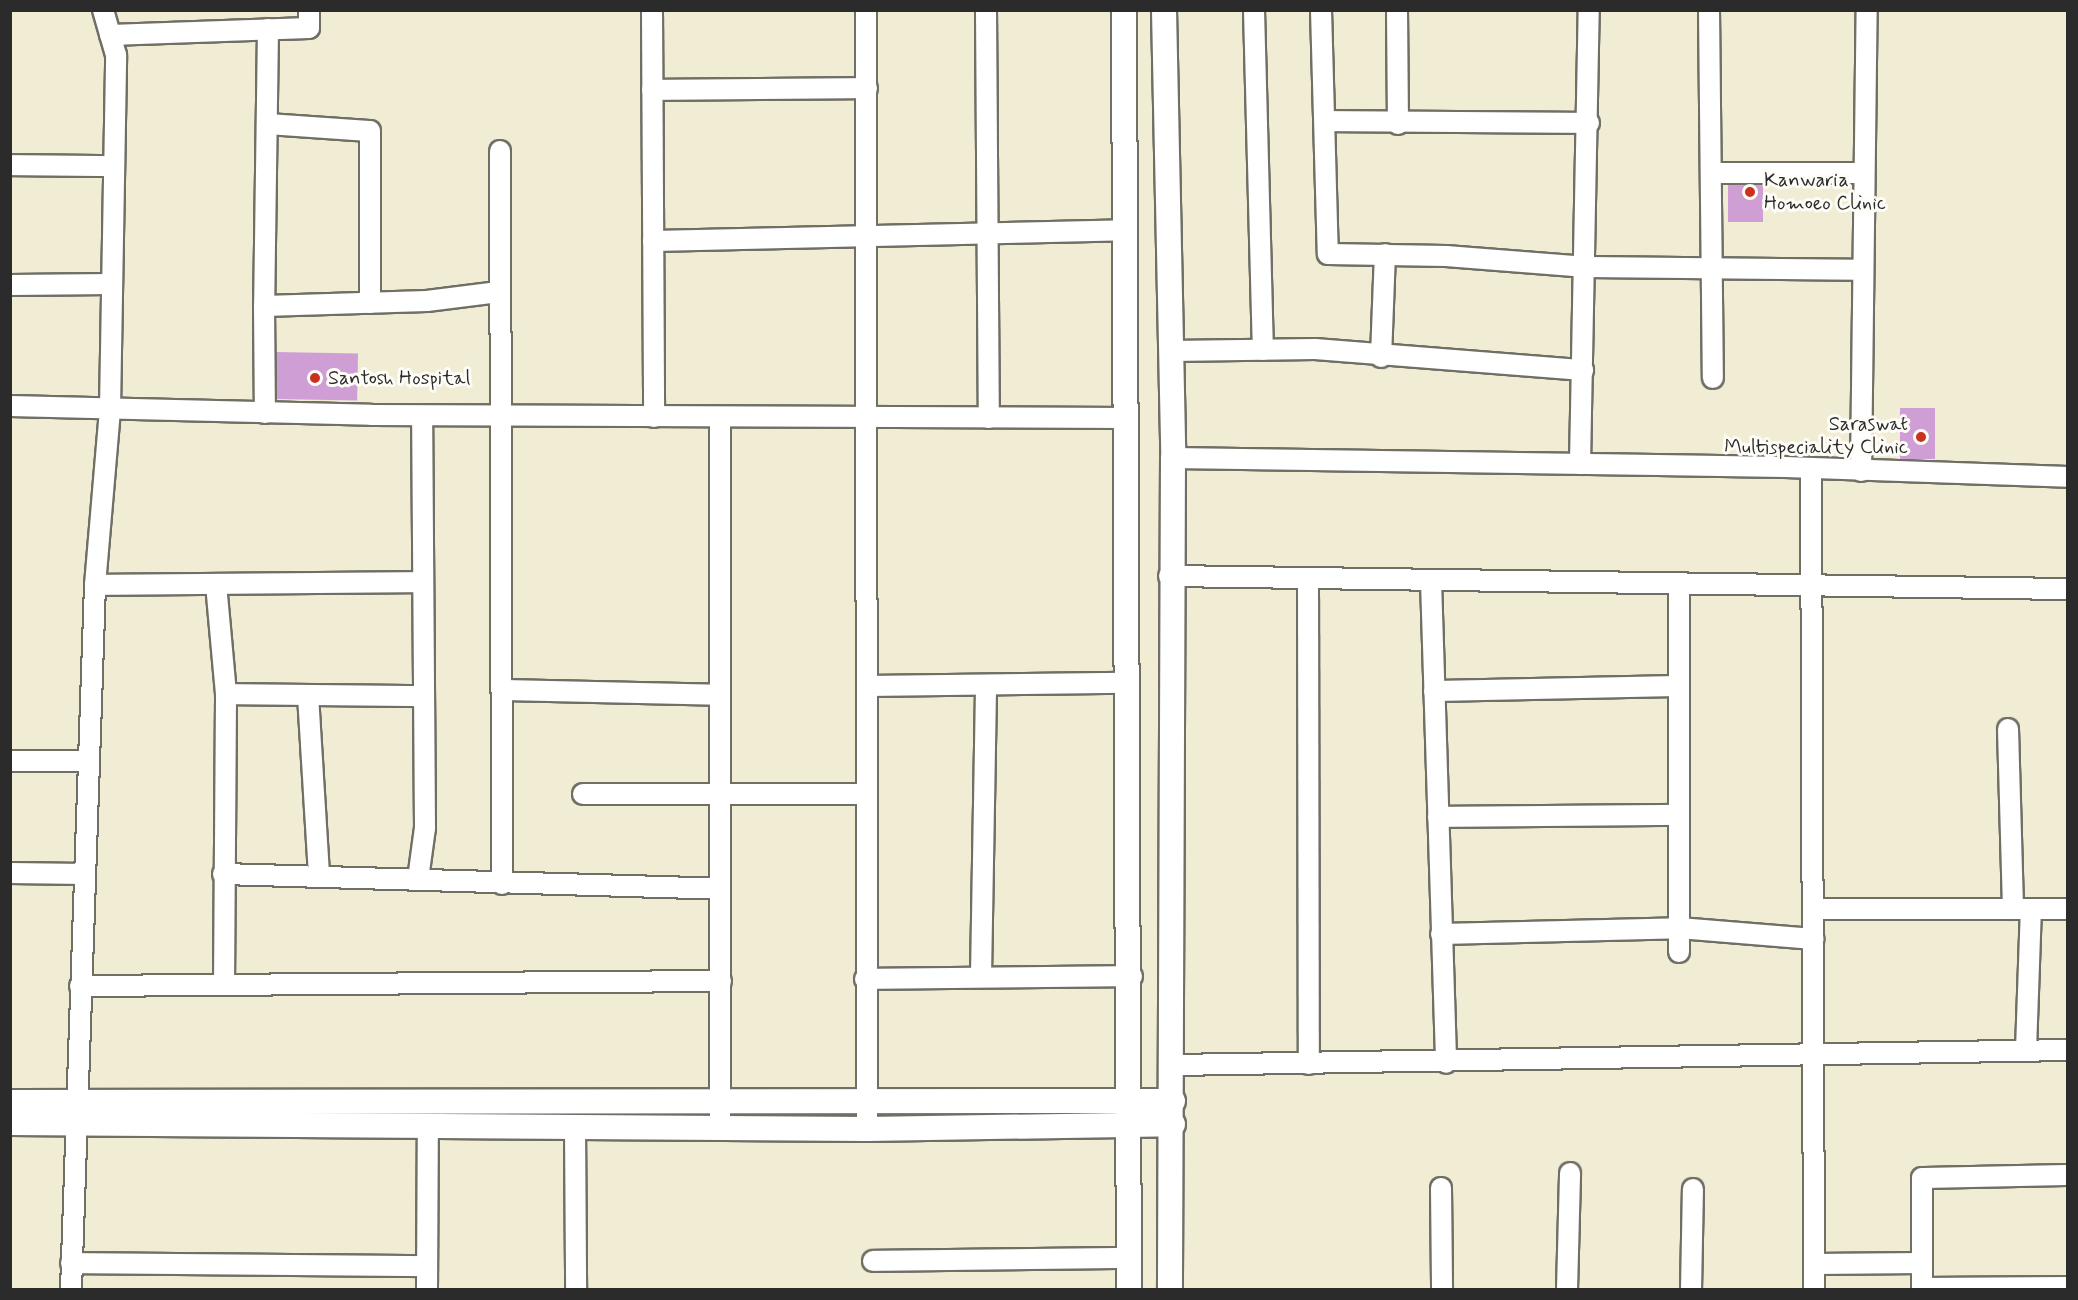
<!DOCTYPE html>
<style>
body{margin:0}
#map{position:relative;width:2078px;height:1300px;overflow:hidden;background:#f1ecd4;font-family:Mynerve,sans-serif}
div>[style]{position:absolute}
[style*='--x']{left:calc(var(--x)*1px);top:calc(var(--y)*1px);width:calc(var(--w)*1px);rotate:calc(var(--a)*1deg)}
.building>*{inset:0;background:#cf9ed4;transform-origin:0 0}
.roads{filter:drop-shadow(2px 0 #706f66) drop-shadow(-2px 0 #706f66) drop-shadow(0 2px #706f66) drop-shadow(0 -2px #706f66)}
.minor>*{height:20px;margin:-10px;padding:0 10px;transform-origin:10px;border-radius:10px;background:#fff}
.tertiary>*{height:24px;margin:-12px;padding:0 12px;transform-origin:12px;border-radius:12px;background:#fff}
.dots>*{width:16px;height:16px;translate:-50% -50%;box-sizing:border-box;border:3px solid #fdfcf7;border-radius:50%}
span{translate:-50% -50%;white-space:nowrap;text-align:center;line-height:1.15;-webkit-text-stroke:6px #fdfcf7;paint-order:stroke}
.poi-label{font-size:20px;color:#2b2b2b}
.left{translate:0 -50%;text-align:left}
.right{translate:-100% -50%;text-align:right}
.frame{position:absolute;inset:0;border:12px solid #2b2b2b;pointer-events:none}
</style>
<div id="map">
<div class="building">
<i style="left:1728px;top:185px;width:35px;height:37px"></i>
<i style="left:276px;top:352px;width:82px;height:47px;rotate:1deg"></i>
<i style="left:1900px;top:408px;width:35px;height:51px"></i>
</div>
<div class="roads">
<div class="minor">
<i style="--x:652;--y:10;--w:407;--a:89.7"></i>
<i style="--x:866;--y:10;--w:1119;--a:89.95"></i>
<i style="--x:986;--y:10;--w:408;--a:89.6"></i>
<i style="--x:1254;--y:10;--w:340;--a:88.5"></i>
<i style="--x:1321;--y:10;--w:244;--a:88.4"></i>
<i style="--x:1328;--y:254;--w:118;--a:1"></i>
<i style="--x:1446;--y:256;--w:141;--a:4.5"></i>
<i style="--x:1587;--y:267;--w:274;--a:0.6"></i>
<i style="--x:1397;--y:10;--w:114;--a:89.5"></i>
<i style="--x:1709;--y:10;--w:368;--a:89.4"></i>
<i style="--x:268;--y:29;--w:277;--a:90.8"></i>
<i style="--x:264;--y:306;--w:163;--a:-1.8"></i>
<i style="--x:427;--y:301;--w:72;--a:-7.2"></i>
<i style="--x:110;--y:35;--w:199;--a:-2"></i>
<i style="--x:309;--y:28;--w:18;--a:-90"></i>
<i style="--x:652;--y:90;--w:215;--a:-0.5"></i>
<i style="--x:1326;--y:121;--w:263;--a:0.4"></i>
<i style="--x:267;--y:124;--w:103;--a:3.9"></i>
<i style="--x:370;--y:131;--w:172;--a:90"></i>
<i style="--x:500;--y:151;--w:733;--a:89.84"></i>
<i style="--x:10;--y:165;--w:104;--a:0.6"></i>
<i style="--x:1711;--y:173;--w:151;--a:0"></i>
<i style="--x:653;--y:241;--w:474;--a:-1.3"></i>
<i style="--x:10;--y:285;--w:102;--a:-0.6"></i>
<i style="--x:264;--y:306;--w:107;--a:89.5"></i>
<i style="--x:1171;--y:351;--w:144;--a:-0.8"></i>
<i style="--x:1315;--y:349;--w:269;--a:4.5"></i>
<i style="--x:1381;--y:357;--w:103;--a:-87.8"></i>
<i style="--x:10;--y:406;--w:361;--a:1.4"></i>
<i style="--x:371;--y:415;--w:756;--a:0.23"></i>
<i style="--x:720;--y:417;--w:711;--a:90"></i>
<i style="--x:1173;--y:458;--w:612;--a:0.84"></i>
<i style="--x:1785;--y:467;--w:283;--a:2"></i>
<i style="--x:1580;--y:464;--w:454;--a:-88.9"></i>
<i style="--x:1811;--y:468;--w:822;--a:89.79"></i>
<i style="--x:1861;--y:471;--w:461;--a:-89.3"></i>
<i style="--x:1169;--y:576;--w:899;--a:0.83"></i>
<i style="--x:1308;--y:579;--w:485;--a:89.9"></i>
<i style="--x:1431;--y:581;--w:482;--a:88.2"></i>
<i style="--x:216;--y:584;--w:110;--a:84.8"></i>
<i style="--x:95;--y:585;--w:177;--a:-85.1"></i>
<i style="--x:110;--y:409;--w:354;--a:-89"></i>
<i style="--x:116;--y:55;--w:47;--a:-106.1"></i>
<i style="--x:1679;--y:585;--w:367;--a:90"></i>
<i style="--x:867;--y:686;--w:259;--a:-0.7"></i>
<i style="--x:504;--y:690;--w:214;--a:1.3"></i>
<i style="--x:1434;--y:691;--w:245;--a:-1.2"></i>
<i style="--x:308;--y:695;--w:181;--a:86.5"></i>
<i style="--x:2008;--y:729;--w:180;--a:88.4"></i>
<i style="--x:10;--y:761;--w:79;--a:0"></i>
<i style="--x:583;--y:794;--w:283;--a:0"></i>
<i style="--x:1438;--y:817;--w:241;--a:-0.5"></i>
<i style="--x:10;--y:873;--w:75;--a:0.8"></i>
<i style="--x:223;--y:874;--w:497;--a:1.7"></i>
<i style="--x:418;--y:879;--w:51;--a:-82.2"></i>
<i style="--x:425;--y:828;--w:412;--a:-90.4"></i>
<i style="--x:1814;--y:909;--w:254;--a:0"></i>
<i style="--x:1441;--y:934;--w:238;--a:-1.4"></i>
<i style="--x:1679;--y:928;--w:135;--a:4.7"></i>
<i style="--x:981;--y:976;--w:290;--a:-89"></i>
<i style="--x:865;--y:979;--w:267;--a:-0.6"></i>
<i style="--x:224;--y:985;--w:291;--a:-89.6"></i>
<i style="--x:226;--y:694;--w:197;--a:0.6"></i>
<i style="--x:80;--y:986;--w:641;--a:-0.45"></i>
<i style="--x:2026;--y:1050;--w:141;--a:-88"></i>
<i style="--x:1174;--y:1065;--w:894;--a:-0.96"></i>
<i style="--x:575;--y:1127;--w:163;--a:89.6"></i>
<i style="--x:1441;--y:1188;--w:102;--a:89.4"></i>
<i style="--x:873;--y:1261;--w:255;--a:-0.7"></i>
<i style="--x:71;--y:1263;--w:356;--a:0.5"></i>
<i style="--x:1814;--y:1264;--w:108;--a:-0.5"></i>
<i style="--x:1922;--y:1288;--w:146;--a:-0.4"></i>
<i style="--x:71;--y:1290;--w:705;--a:-88.05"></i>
<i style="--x:95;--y:585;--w:328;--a:-0.5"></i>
<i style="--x:427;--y:1290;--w:164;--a:-89.7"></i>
<i style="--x:1567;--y:1290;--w:117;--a:-88.5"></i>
<i style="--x:1691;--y:1290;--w:101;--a:-88.9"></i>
<i style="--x:1922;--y:1290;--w:112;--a:-90"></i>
<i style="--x:1922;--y:1178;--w:146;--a:-1.2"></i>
</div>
<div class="tertiary">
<i style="--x:1124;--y:10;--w:1280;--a:89.78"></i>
<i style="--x:1164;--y:10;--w:448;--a:88.8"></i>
<i style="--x:1173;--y:458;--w:832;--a:90.21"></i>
<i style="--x:10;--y:1102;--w:1163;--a:-0.05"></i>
<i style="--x:10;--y:1123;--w:857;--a:0.4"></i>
<i style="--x:867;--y:1129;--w:306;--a:-0.9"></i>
</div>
</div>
<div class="dots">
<i style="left:1750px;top:192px;background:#c8321e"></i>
<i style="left:315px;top:378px;background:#c8321e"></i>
<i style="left:1921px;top:437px;background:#c8321e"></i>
</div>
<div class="poi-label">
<span class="left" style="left:1764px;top:192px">Kanwaria<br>Homoeo Clinic</span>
<span class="left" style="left:328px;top:378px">Santosh Hospital</span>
<span class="right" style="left:1908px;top:436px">Saraswat<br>Multispeciality Clinic</span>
</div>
<div class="frame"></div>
</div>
